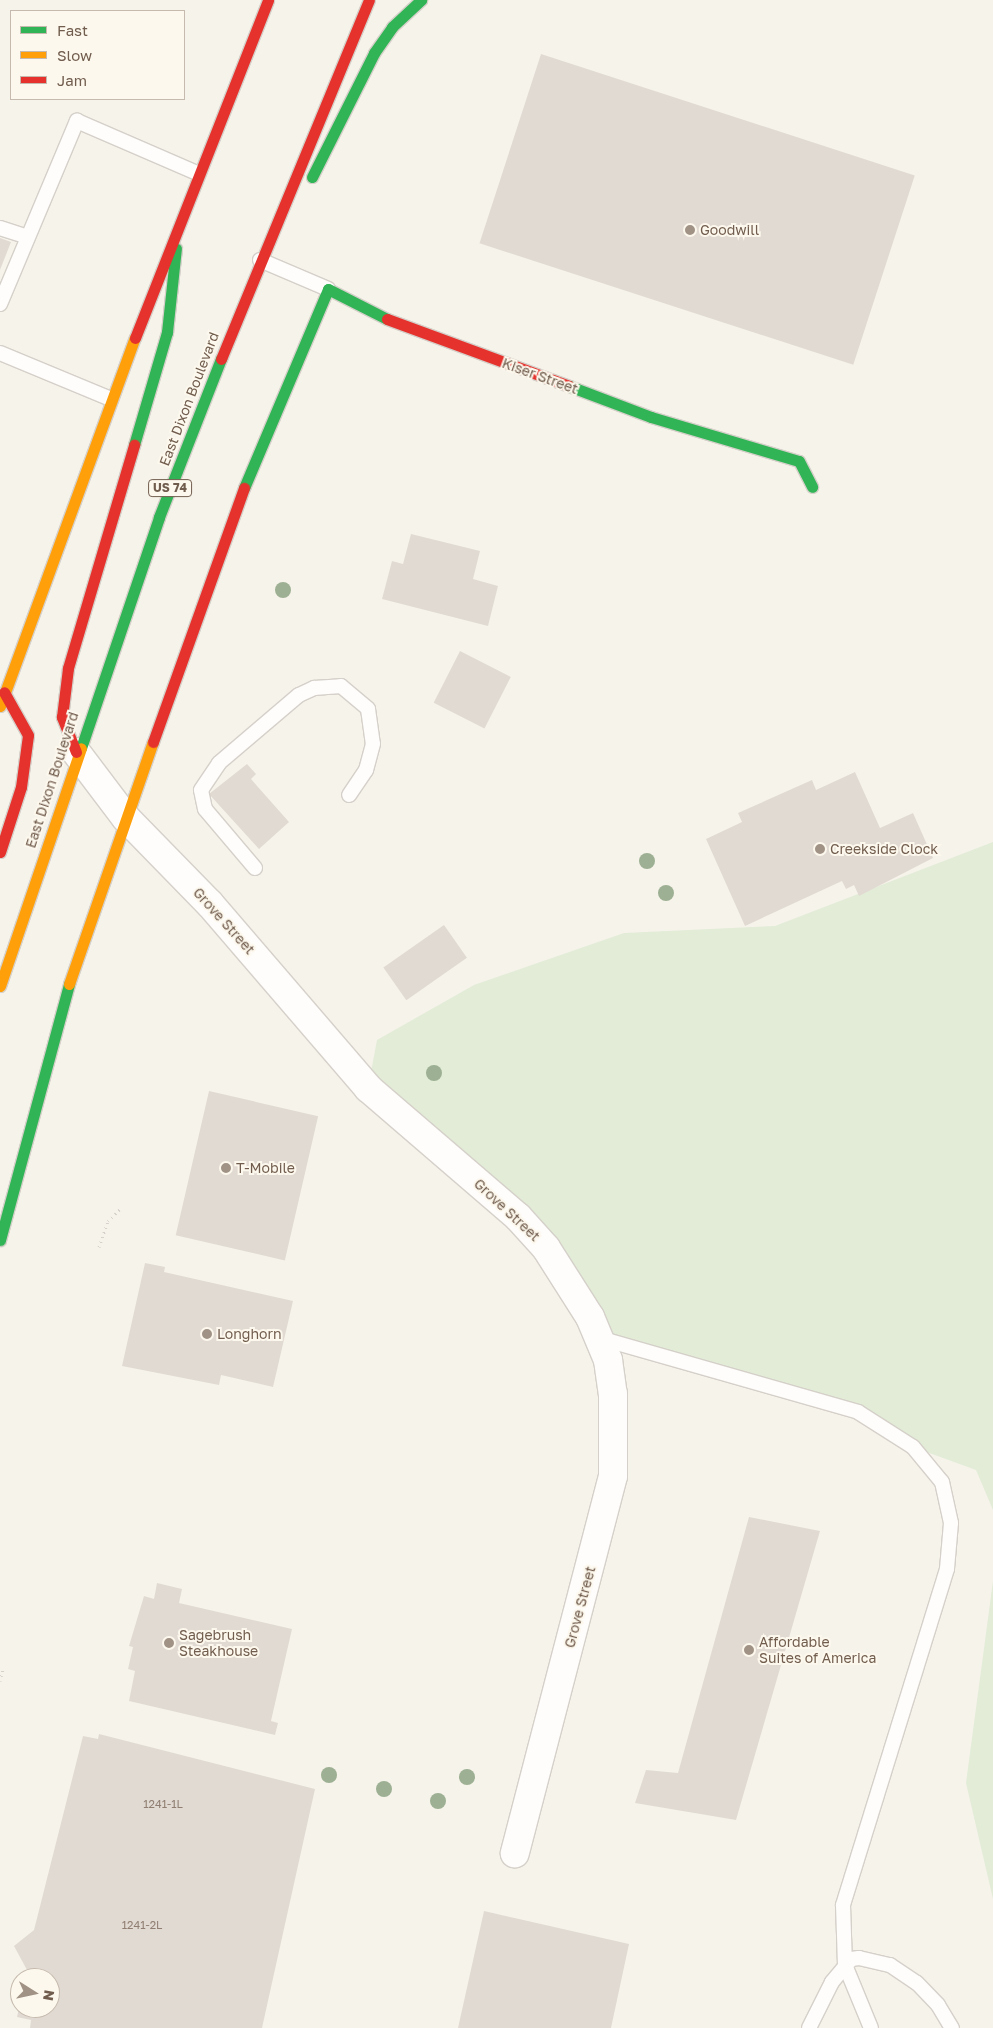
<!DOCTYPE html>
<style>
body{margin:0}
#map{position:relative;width:993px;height:2028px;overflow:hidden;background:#f6f3eb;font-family:"Golos Text",sans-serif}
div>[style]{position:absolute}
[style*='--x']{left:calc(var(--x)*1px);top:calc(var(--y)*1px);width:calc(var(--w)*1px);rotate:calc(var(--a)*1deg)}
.green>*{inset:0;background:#e2ecd7}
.building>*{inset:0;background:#e1dad3;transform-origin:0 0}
.path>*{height:3px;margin-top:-1.5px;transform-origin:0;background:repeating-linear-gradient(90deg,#d7d1cb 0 1px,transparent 0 5px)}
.roads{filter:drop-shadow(1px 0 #d5d0c9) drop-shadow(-1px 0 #d5d0c9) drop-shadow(0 1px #d5d0c9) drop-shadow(0 -1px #d5d0c9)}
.lane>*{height:14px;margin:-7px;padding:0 7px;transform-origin:7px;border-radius:7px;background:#fefdfc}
.street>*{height:28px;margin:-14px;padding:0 14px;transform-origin:14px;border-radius:14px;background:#fefdfc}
.fast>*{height:11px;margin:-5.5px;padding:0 5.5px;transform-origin:5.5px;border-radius:5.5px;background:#30b455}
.slow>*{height:11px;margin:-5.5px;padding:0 5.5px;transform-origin:5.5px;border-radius:5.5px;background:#ff9f0a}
.jam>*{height:11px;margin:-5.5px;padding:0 5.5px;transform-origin:5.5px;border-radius:5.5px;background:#e5322d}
.trees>*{width:16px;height:16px;margin:-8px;border-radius:50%;background:#9db093}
.dots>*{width:14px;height:14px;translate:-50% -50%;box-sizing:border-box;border:2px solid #fdf8ed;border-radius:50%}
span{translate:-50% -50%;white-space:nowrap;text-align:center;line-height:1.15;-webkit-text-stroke:4px #fdf8ed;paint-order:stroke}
.number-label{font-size:11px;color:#8f7e71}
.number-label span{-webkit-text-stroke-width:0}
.shield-label span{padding:1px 4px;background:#fdf8ed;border:1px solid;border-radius:4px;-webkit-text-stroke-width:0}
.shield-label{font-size:12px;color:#715d4e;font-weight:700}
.poi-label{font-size:14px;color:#715d4e}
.left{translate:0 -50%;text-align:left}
.street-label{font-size:14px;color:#715d4e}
.legend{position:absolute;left:10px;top:10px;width:175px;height:90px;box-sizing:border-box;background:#fdf8ed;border:1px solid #c5baad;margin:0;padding:6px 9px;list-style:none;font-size:15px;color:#715d4e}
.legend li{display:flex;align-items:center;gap:10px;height:25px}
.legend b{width:25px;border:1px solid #c5baad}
.north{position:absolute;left:10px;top:1968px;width:50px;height:50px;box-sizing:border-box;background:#fdf8ed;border:1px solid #c5baad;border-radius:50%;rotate:100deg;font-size:14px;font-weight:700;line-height:20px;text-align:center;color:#715d4e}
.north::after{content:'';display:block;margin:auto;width:18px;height:22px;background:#a09285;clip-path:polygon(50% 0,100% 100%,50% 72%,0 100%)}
</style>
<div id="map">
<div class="green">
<i style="clip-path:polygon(993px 842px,993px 1510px,976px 1470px,913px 1447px,858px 1412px,599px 1338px,568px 1278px,368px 1088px,377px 1040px,474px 985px,624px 933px,775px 926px)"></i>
<i style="clip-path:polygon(993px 1581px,993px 1899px,966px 1783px)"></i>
</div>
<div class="building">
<i style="left:541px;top:54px;width:393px;height:199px;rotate:18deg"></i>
<i style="clip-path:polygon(0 238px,11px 242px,0 270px)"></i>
<i style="clip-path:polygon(411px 534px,480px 551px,473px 579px,498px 586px,488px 626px,382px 599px,392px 561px,403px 564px)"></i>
<i style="left:460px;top:651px;width:57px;height:58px;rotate:27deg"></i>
<i style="clip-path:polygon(247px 764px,256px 774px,251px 779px,289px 822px,259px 849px,209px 794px)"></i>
<i style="clip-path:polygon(855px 772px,880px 828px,913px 813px,933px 858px,859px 896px,854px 885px,846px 889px,842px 881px,745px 926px,706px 839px,742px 822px,738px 813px,812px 780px,816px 790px)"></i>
<i style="left:444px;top:925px;width:40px;height:74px;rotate:55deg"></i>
<i style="left:209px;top:1091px;width:112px;height:148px;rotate:13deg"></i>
<i style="clip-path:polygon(145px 1263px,165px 1267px,164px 1272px,293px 1301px,273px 1387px,221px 1375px,219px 1385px,122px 1366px)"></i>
<i style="clip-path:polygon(749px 1517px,820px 1531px,736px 1820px,635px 1803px,646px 1770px,678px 1773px)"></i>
<i style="clip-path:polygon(157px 1583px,182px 1589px,179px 1603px,292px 1629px,271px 1721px,278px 1723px,275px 1735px,129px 1701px,135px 1671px,128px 1669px,133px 1647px,129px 1646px,144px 1596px,154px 1599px)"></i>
<i style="clip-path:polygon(99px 1734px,315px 1789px,262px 2028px,30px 2028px,31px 2020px,17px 2017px,19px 2008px,50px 2008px,50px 1978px,26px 1978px,27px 1970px,14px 1946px,34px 1930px,83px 1736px,98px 1739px)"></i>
<i style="clip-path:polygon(484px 1911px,629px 1944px,611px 2028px,458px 2028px)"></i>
</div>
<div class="path">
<i style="--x:99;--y:1247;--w:28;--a:-71"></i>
<i style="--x:108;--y:1221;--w:18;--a:-45"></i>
<i style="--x:0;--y:1681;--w:12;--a:-76"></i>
</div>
<div class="roads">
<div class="lane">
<i style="--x:0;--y:228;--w:29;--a:18"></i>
<i style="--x:260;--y:260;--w:74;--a:23.1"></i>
<i style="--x:0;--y:304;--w:199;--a:-67.2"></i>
<i style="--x:77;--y:121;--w:131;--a:23.4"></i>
<i style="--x:0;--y:353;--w:120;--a:22.5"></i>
<i style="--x:255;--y:868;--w:77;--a:-130.3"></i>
<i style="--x:205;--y:809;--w:19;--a:-102"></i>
<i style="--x:201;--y:790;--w:32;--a:-56"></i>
<i style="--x:219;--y:763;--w:105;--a:-40.4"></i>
<i style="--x:299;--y:695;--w:17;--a:-25"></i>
<i style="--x:314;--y:688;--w:27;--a:-4"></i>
<i style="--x:341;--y:686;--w:35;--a:40"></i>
<i style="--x:368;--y:709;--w:35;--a:82"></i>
<i style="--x:373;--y:744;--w:27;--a:105"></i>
<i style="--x:366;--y:770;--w:30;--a:124"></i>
<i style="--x:599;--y:1338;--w:269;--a:15.9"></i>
<i style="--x:858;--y:1412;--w:65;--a:32.5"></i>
<i style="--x:913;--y:1447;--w:45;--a:50.4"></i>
<i style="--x:942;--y:1482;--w:42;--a:77.6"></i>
<i style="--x:951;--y:1523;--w:46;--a:95"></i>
<i style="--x:947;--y:1569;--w:352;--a:107.2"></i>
<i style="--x:843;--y:1905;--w:60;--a:88.1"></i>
<i style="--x:845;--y:1965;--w:68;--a:67.6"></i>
<i style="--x:809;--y:2028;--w:51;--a:-63.4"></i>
<i style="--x:832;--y:1982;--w:30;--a:-50"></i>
<i style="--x:851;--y:1959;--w:8;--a:-7"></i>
<i style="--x:859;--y:1958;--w:32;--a:13"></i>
<i style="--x:890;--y:1965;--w:32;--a:34"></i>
<i style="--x:917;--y:1983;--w:30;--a:46"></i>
<i style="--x:938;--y:2005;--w:27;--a:59"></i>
</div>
<div class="street">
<i style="--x:76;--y:752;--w:83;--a:52.9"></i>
<i style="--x:126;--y:818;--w:120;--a:45.7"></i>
<i style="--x:210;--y:904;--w:243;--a:49.3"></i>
<i style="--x:368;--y:1088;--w:198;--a:40.7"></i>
<i style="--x:518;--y:1217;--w:42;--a:47.9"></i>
<i style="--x:546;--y:1248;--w:82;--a:57.5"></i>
<i style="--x:590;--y:1317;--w:47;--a:67.3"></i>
<i style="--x:608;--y:1360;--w:34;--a:82"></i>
<i style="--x:613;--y:1394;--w:82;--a:90"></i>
<i style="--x:613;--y:1476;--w:390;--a:104.6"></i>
</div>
<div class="fast">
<i style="--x:312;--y:177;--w:139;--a:-63.4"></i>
<i style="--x:374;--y:53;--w:32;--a:-55"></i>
<i style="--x:392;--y:27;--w:40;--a:-43"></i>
<i style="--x:569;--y:386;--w:88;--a:20.7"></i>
<i style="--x:651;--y:417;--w:154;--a:16.6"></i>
<i style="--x:799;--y:461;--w:29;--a:63"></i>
<i style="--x:134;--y:445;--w:118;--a:-73.7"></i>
<i style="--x:167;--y:332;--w:84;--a:-83.9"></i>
<i style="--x:244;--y:488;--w:216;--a:-67.1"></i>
<i style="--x:328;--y:289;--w:66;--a:27"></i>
<i style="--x:81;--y:748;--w:244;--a:-71.3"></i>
<i style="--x:159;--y:517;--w:170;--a:-68.6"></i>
<i style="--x:0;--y:1240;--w:265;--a:-74.9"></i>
</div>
<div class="slow">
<i style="--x:0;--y:706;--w:392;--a:-69.9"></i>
<i style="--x:69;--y:984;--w:256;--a:-70.9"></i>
<i style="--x:0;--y:986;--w:251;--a:-71.2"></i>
</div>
<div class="jam">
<i style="--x:387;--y:319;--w:194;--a:20.2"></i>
<i style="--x:135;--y:338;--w:363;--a:-68.5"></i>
<i style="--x:221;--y:359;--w:388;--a:-67.6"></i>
<i style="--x:153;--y:742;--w:270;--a:-70.3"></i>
<i style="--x:76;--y:752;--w:38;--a:-112"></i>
<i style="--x:62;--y:717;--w:49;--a:-83"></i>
<i style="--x:68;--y:668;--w:233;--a:-73.5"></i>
<i style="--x:0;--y:852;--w:68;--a:-72.1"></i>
<i style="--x:21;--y:787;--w:52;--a:-82.3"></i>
<i style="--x:28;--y:735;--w:49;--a:-119.2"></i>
</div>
</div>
<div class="trees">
<i style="left:283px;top:590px"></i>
<i style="left:647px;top:861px"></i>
<i style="left:666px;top:893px"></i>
<i style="left:434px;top:1073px"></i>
<i style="left:329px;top:1775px"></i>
<i style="left:467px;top:1777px"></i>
<i style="left:384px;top:1789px"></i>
<i style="left:438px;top:1801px"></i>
</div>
<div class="dots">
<i style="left:690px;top:230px;background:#a09285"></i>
<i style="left:820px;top:849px;background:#a09285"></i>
<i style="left:226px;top:1168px;background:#a09285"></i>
<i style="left:207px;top:1334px;background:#a09285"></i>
<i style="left:169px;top:1643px;background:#a09285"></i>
<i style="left:749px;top:1650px;background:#a09285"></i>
</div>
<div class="number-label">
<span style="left:163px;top:1804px">1241-1L</span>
<span style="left:142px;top:1925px">1241-2L</span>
</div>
<div class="shield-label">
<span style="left:170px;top:488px">US 74</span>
</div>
<div class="poi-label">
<span class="left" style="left:700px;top:230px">Goodwill</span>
<span class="left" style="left:830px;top:849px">Creekside Clock</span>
<span class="left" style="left:236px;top:1168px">T-Mobile</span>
<span class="left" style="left:217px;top:1334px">Longhorn</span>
<span class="left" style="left:179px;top:1643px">Sagebrush<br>Steakhouse</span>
<span class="left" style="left:759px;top:1650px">Affordable<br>Suites of America</span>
</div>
<div class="street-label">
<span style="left:540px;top:376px;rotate:20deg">Kiser Street</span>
<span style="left:189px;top:399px;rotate:-69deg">East Dixon Boulevard</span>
<span style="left:52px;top:780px;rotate:-72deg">East Dixon Boulevard</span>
<span style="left:224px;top:921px;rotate:48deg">Grove Street</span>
<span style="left:507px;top:1210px;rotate:43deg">Grove Street</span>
<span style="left:580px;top:1607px;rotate:-75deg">Grove Street</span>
</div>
<ul class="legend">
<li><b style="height:6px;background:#30b455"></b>Fast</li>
<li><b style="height:6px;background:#ff9f0a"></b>Slow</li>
<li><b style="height:6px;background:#e5322d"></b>Jam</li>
</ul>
<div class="north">N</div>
</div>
